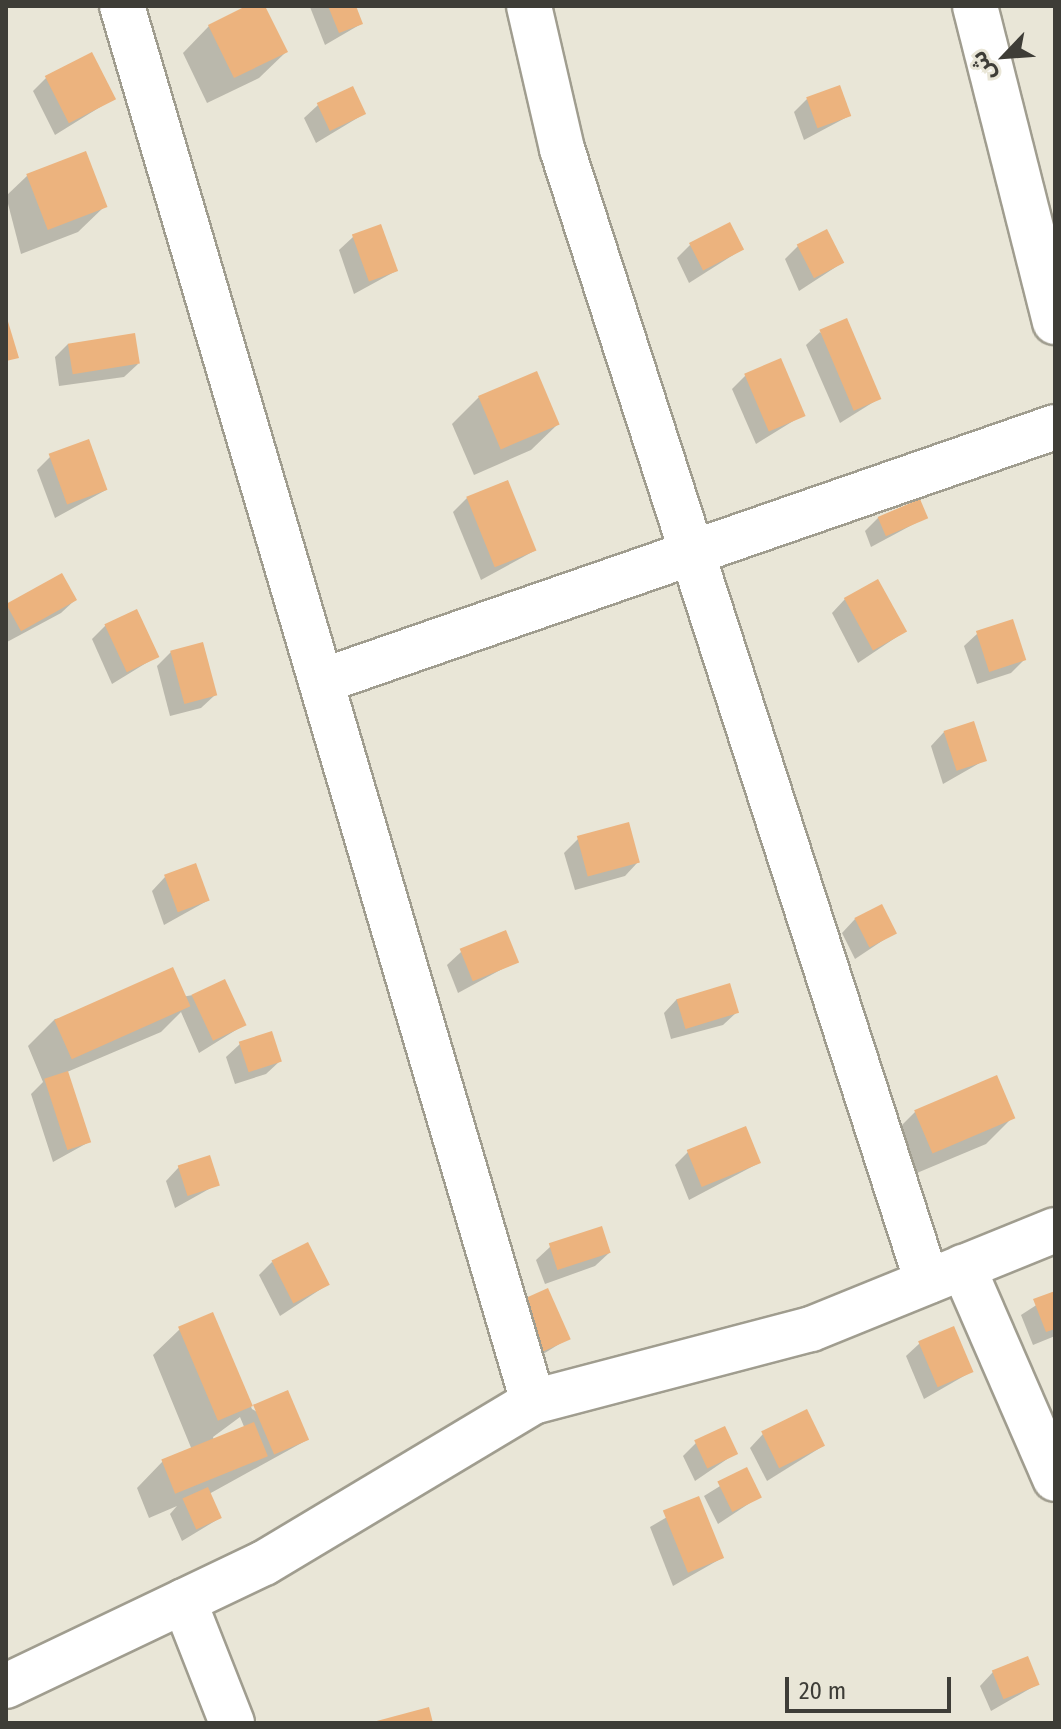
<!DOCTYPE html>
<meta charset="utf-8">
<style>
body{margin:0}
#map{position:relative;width:1061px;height:1729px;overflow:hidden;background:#e9e6d7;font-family:"Fira Sans Condensed","Noto Sans Arabic",sans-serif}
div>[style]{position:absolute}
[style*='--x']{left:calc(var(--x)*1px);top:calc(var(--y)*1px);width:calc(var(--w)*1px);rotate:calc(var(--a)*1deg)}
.shadow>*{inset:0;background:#0003}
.building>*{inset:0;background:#ecb37e;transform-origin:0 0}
.roads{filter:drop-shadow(2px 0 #a09d8f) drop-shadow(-2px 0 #a09d8f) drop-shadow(0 2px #a09d8f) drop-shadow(0 -2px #a09d8f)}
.minor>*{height:44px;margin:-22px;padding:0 22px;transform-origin:22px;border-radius:22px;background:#fff}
span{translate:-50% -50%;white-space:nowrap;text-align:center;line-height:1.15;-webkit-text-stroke:7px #e9e6d7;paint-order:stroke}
.frame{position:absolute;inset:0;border:8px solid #3e3d37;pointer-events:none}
.north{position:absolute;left:965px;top:16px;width:80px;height:80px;-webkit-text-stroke:6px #e9e6d7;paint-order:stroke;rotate:245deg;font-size:22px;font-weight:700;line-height:32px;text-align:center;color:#3e3d37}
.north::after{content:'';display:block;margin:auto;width:28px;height:36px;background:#3e3d37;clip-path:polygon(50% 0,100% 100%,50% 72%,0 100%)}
.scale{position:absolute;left:785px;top:1677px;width:166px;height:36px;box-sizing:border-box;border:4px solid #3e3d37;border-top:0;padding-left:10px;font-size:24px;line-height:28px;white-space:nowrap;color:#3e3d37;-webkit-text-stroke:6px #e9e6d7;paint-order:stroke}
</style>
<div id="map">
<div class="shadow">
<i style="clip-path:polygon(251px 6px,263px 6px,286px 52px,259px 78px,207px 103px,183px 53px,209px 26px)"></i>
<i style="clip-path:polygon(353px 6px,361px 24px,325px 45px,310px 7px)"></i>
<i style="clip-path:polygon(46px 78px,113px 99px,55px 135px,33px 91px)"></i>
<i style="clip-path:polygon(808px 98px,849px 116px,804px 140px,794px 112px)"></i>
<i style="clip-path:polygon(318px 105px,364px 114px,316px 143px,304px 118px)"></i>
<i style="clip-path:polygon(28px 175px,105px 206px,78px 232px,21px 254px,6px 196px)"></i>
<i style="clip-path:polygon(353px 237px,396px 271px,354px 294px,339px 250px)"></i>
<i style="clip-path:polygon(690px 245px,741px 250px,689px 283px,677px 258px)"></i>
<i style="clip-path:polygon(798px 246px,842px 263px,799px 291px,785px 259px)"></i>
<i style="clip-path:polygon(820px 332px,880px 398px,840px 423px,806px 345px)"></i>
<i style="clip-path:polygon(68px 344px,138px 364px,124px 377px,59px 386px,55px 357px)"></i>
<i style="clip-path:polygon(746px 375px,803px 415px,756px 444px,732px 389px)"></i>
<i style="clip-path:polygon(479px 397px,558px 424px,531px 450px,474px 475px,452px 424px)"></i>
<i style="clip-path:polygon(50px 457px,106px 490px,55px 518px,37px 470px)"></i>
<i style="clip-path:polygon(467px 498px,534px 551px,481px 580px,453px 512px)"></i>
<i style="clip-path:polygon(878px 518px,925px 518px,871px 547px,865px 531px)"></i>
<i style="clip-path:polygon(845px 599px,904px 632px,858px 663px,832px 613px)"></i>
<i style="clip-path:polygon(75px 600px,61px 613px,7px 642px,7px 604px)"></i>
<i style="clip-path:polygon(106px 625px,156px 657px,112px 684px,92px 639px)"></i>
<i style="clip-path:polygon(978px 633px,1024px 660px,1011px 673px,977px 684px,964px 646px)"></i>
<i style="clip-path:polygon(171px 652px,215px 695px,201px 708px,170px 716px,157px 666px)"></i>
<i style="clip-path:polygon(944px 732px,985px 760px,943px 784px,931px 746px)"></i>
<i style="clip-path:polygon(578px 839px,638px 862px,625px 876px,575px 890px,564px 853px)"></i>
<i style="clip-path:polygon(165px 877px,207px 901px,164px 925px,152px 891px)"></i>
<i style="clip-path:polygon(855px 919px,894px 933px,855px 959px,842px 933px)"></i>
<i style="clip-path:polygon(461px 952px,517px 961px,458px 993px,447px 965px)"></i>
<i style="clip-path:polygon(193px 995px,244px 1025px,199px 1053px,181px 1012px,161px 1032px,67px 1072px,89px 1142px,53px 1162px,31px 1094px,43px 1082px,28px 1046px,55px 1019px)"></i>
<i style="clip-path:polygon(677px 999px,737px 1012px,723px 1025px,671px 1039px,664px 1013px)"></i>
<i style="clip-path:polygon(240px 1044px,280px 1061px,266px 1074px,235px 1084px,226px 1057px)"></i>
<i style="clip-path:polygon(915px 1112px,1012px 1118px,986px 1144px,905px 1178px,889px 1138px)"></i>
<i style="clip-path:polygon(688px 1152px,759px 1163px,689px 1200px,675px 1165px)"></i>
<i style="clip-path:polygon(179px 1167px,218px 1184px,175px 1208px,166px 1181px)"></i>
<i style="clip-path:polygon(550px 1247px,609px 1253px,595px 1266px,545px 1284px,536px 1260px)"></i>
<i style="clip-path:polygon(272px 1262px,327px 1285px,280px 1316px,259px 1275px)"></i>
<i style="clip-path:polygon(1055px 1293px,1055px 1336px,1033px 1345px,1021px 1315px)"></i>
<i style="clip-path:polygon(evenodd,212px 1315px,252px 1409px,307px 1440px,209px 1494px,220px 1518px,182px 1541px,170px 1514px,177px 1506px,149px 1518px,137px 1488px,163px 1461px,192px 1450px,153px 1355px,180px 1329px,212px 1315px,240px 1417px,245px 1429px,214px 1441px,213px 1437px,240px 1417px)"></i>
<i style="clip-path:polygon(506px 1317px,569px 1338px,527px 1364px)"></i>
<i style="clip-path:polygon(920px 1343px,971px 1372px,924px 1399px,906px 1356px)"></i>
<i style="clip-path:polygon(763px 1434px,823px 1446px,767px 1481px,750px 1448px)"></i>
<i style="clip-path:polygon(696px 1443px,736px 1453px,695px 1481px,683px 1456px)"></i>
<i style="clip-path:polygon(746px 1470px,759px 1497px,718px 1524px,704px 1496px)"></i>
<i style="clip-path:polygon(698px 1499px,722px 1558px,673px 1586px,650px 1527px)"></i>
<i style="clip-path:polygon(993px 1672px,1038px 1684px,991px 1711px,980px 1686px)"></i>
</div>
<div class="building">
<i style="clip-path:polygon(246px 6px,265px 6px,288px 52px,234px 78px,208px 25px)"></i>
<i style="clip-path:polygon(328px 6px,356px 6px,363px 24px,339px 33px)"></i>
<i style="left:92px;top:52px;width:53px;height:53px;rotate:63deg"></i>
<i style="left:840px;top:85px;width:33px;height:36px;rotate:70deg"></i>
<i style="left:353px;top:86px;width:31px;height:40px;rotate:65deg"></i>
<i style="left:86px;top:151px;width:60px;height:64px;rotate:69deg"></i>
<i style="left:730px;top:222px;width:31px;height:46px;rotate:63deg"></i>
<i style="left:381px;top:224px;width:50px;height:31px;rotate:70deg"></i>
<i style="left:827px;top:229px;width:38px;height:34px;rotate:63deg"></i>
<i style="clip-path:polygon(6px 315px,19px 358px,6px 361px)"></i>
<i style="left:847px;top:318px;width:88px;height:30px;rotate:67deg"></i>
<i style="left:135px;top:333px;width:31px;height:68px;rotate:81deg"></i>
<i style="left:781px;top:358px;width:63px;height:40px;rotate:67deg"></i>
<i style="left:537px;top:371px;width:58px;height:64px;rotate:67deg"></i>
<i style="left:89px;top:439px;width:54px;height:43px;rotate:70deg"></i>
<i style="left:508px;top:480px;width:76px;height:45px;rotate:68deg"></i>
<i style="left:920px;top:499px;width:21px;height:46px;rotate:67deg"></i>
<i style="left:62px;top:573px;width:31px;height:64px;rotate:61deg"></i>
<i style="left:878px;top:579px;width:60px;height:39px;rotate:61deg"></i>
<i style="left:137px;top:609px;width:53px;height:36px;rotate:65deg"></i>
<i style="left:1013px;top:619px;width:43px;height:39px;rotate:72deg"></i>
<i style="left:203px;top:642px;width:55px;height:34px;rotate:75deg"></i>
<i style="left:974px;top:721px;width:42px;height:32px;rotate:72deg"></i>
<i style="left:629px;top:822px;width:42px;height:54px;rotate:75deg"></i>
<i style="left:196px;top:863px;width:40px;height:34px;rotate:70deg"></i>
<i style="left:882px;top:904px;width:33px;height:31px;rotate:63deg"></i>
<i style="left:506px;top:930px;width:35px;height:50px;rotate:68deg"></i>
<i style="left:173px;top:967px;width:43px;height:130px;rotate:66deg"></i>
<i style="left:225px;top:979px;width:51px;height:37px;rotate:65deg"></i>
<i style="left:730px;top:983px;width:31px;height:56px;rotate:73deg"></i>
<i style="left:272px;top:1031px;width:32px;height:35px;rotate:72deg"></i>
<i style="left:68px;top:1071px;width:75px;height:25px;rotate:72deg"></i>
<i style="left:997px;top:1075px;width:47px;height:90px;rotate:67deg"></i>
<i style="left:746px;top:1126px;width:40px;height:64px;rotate:68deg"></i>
<i style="left:210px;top:1155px;width:32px;height:34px;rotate:72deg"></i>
<i style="left:602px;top:1226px;width:28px;height:56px;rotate:72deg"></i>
<i style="left:308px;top:1242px;width:48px;height:41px;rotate:63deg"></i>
<i style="left:548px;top:1288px;width:56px;height:33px;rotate:66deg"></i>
<i style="clip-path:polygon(1055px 1291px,1055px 1329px,1046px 1332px,1033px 1299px)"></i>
<i style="left:213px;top:1312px;width:102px;height:38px;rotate:67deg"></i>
<i style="left:954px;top:1326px;width:50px;height:39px;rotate:67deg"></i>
<i style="left:288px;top:1390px;width:54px;height:38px;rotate:67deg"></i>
<i style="left:807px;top:1409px;width:41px;height:51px;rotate:64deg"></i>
<i style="left:254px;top:1422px;width:37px;height:100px;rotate:68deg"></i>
<i style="left:725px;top:1426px;width:31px;height:34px;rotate:65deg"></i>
<i style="left:747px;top:1467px;width:34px;height:33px;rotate:64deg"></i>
<i style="left:208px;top:1487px;width:34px;height:28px;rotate:66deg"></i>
<i style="left:699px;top:1496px;width:67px;height:39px;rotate:68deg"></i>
<i style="left:1028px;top:1656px;width:31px;height:39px;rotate:68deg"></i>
<i style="clip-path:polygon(429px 1707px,433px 1723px,373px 1723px,373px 1722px)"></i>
</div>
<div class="roads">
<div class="minor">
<i style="--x:122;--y:6;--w:1455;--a:73.59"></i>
<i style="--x:529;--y:6;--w:147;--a:77"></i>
<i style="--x:562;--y:149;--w:1190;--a:72.14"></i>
<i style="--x:975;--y:6;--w:326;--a:75.8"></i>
<i style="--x:322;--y:681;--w:776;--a:-19.11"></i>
<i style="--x:963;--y:1267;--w:231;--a:66.5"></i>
<i style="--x:184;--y:1601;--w:131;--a:68.5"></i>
<i style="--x:6;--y:1686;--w:286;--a:-25.5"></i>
<i style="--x:264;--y:1563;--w:313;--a:-30.9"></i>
<i style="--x:533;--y:1402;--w:287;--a:-14.7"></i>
<i style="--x:811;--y:1329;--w:263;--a:-22.1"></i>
</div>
</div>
<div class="frame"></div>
<div class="north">ش</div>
<div class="scale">20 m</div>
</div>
